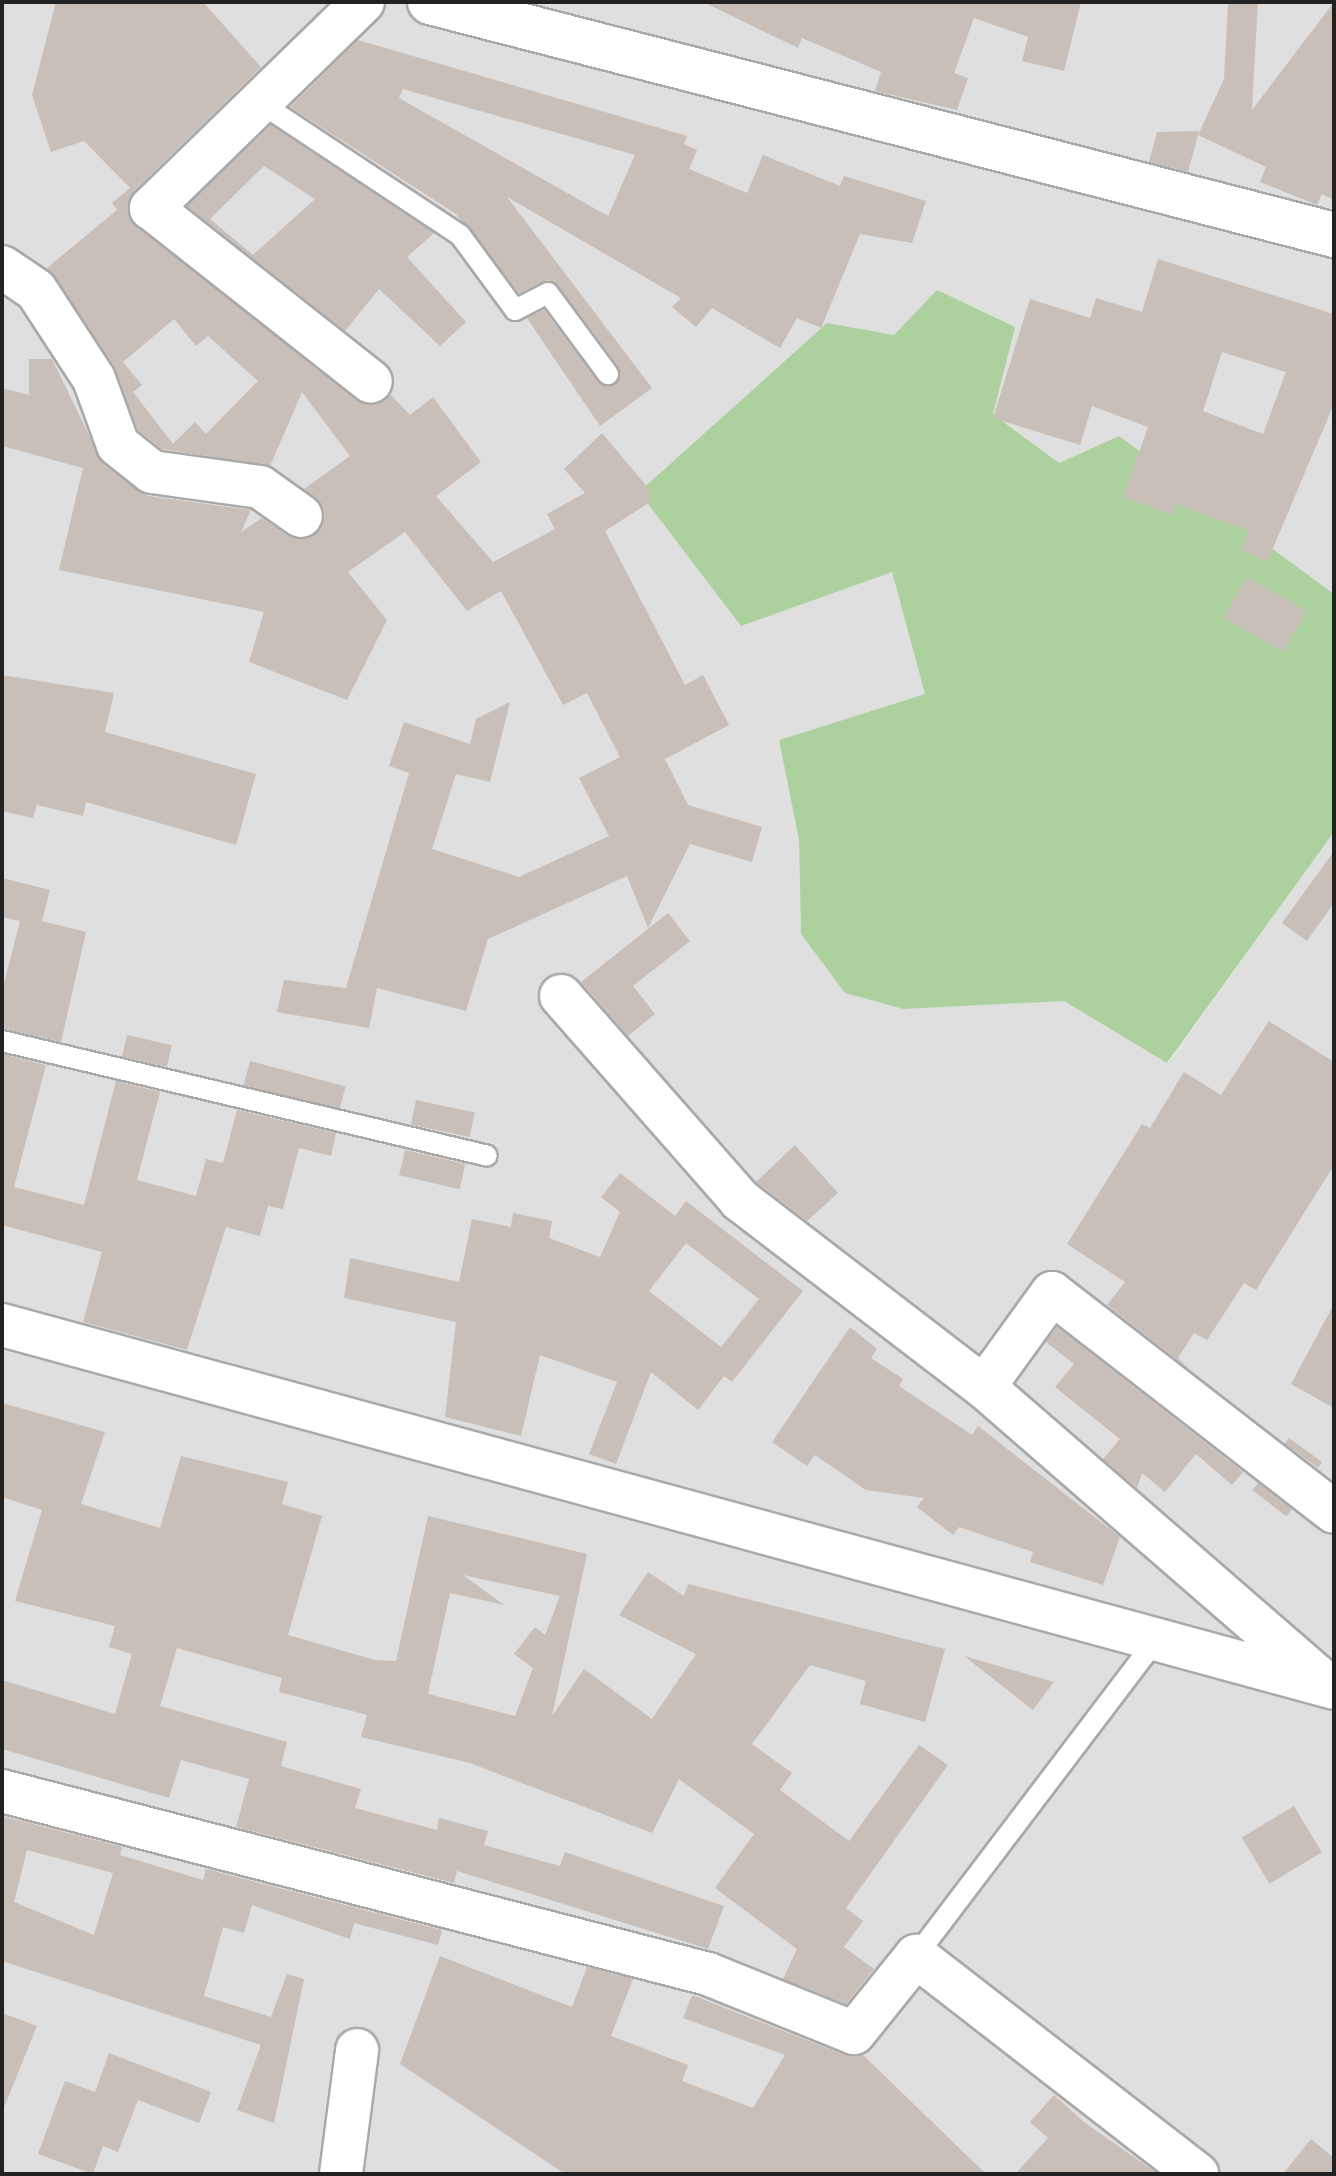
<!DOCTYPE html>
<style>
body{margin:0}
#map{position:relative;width:1336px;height:2176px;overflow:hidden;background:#f2efe9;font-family:Cabin,sans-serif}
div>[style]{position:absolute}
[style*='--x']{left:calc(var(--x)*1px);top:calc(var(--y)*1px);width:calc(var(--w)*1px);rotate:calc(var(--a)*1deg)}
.residential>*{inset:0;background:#e0dfdf}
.forest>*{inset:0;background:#add19e}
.building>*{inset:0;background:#c7bfb8;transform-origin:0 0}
.roads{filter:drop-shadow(2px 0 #a9a9a9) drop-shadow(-2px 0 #a9a9a9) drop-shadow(0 2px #a9a9a9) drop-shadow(0 -2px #a9a9a9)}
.service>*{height:20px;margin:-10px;padding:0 10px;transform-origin:10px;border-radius:10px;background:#fff}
.minor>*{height:42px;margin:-21px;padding:0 21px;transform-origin:21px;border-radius:21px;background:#fff}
.tertiary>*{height:44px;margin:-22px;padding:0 22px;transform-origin:22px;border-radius:22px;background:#fff}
span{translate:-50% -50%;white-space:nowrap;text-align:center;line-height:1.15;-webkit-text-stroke:8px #fff;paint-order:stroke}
.frame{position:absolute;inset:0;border:4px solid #222;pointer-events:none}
</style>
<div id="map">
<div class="residential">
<i style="clip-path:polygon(2px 2px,1334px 2px,1334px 594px,1119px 436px,1059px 463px,993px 413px,1014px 327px,741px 626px,892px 571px,925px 694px,779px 740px,799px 840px,801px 934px,904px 1009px,1064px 1001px,1168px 1063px,1334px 832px,1334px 2174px,2px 2174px)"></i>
</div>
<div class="forest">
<i style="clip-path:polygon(937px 290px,1015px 327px,993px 414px,1059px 463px,1119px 436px,1334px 594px,1334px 832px,1167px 1063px,1064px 1001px,904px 1009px,845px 993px,801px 934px,799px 840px,779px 740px,925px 694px,892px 572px,741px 626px,639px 492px,827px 323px,894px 335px)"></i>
</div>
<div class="building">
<i style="clip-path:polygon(evenodd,56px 2px,203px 2px,261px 67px,134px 191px,129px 217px,357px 401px,379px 404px,391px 395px,410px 415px,433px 397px,481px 462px,436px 496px,493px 562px,555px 529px,547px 514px,585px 493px,564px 469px,602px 433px,649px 489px,650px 502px,605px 531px,685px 685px,703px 675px,729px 725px,665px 759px,688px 805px,762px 827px,752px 862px,690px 844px,648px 928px,627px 876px,488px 939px,466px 1011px,377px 988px,369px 1028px,277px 1012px,284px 980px,346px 988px,409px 773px,389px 766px,404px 722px,470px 744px,476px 719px,510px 702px,490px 782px,456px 774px,432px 849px,519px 877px,609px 836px,579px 778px,620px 757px,587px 693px,563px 705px,501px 591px,467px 611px,405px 532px,348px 572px,387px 620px,347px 700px,249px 662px,264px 612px,59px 570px,83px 468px,2px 446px,2px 388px,29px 395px,29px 359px,52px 359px,103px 464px,148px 496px,251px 510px,241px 532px,262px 518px,288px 536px,312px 537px,325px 517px,304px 489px,350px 456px,302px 392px,270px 466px,162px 449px,138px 430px,114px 366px,47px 268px,117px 210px,112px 203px,130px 188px,84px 141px,51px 152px,32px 95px,56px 2px,174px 319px,196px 346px,208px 336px,258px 381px,206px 434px,195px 422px,173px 444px,133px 392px,142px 385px,123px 362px,174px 319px)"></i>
<i style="clip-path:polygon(703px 2px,1081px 2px,1064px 71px,1022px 61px,1028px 37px,974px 18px,954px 73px,968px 78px,957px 110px,875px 91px,881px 72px,802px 38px,798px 48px)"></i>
<i style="clip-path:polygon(1228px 2px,1258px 2px,1252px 110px,1334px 2px,1334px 200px,1322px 194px,1317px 205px,1260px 182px,1266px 167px,1198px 135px,1224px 79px)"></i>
<i style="clip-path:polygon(evenodd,358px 40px,687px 136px,684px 144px,697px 150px,689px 169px,747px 193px,763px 155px,840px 186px,844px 176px,926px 201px,912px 243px,860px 234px,821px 328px,797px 318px,780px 348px,712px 308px,696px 327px,672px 307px,681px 298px,507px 197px,652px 388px,600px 426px,527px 318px,544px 310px,598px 382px,616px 384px,618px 366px,558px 285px,547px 280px,519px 293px,456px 214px,290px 107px,358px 40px,403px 89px,635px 155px,608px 216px,399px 98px,403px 89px)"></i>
<i style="clip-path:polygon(evenodd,271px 125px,434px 233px,407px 257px,466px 322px,440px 346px,379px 289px,345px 331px,187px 206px,271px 125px,264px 166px,315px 199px,253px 255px,210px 219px,264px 166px)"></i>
<i style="clip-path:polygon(1199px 131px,1188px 172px,1149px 162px,1157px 132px)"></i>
<i style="clip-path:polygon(evenodd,1158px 259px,1334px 314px,1334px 404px,1267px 562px,1241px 550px,1249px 531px,1176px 504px,1172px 515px,1123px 497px,1148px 427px,1092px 406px,1080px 445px,993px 418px,1030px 299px,1090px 318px,1096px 298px,1142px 312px,1158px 259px,1222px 352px,1286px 372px,1263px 434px,1203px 411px,1222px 352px)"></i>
<i style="left:1247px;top:577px;width:69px;height:47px;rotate:30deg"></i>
<i style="clip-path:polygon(2px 675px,114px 693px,105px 732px,256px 774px,236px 845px,86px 802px,83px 816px,37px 805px,33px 818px,2px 811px)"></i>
<i style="clip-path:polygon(1334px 851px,1334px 903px,1307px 941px,1282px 923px)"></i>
<i style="clip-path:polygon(2px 878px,50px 890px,42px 921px,86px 932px,61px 1042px,2px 1028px,2px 991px,20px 921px,2px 917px)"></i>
<i style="clip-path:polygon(668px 913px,690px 941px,633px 986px,655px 1014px,628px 1036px,581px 982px)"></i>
<i style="clip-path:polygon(1269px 1021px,1334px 1062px,1334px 1165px,1256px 1290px,1244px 1283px,1207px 1340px,1194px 1333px,1178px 1358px,1189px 1369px,1107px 1305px,1125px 1282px,1067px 1244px,1142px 1124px,1150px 1128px,1184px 1072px,1221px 1095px)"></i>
<i style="left:127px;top:1035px;width:46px;height:22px;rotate:13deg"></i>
<i style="clip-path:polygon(2px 1054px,46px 1065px,14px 1187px,84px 1205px,116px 1081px,160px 1092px,137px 1180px,196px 1196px,206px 1159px,223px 1163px,237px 1110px,336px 1133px,331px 1156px,299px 1148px,283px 1209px,268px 1206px,260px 1236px,226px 1227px,187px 1350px,83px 1322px,102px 1252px,2px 1225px)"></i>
<i style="left:250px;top:1061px;width:99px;height:25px;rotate:15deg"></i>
<i style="left:416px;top:1100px;width:60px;height:25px;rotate:12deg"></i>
<i style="clip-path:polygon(795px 1145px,838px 1193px,807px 1221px,756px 1182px)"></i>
<i style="left:405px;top:1150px;width:62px;height:26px;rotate:13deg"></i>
<i style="clip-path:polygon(evenodd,620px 1173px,675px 1216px,686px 1201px,803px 1291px,732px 1382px,724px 1376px,698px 1410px,651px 1372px,616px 1464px,589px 1454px,617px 1382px,540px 1355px,521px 1436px,445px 1417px,456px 1322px,344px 1298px,350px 1258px,459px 1282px,472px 1219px,511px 1227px,513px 1213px,552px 1221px,549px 1238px,600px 1257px,620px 1212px,601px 1197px,620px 1173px,686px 1243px,759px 1299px,721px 1347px,649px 1291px,686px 1243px)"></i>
<i style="clip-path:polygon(1334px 1304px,1334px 1408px,1291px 1384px)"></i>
<i style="clip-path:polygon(850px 1327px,877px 1349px,871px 1358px,903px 1379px,899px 1386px,972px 1435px,978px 1426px,1120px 1537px,1103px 1585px,1030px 1562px,1033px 1552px,959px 1527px,953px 1535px,917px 1507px,924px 1498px,866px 1490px,815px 1455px,807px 1466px,772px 1442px)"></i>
<i style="clip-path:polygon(1057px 1327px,1243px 1472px,1232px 1485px,1196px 1454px,1165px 1492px,1142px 1473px,1137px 1488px,1103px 1459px,1120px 1439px,1055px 1387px,1074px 1364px,1046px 1342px)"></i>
<i style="clip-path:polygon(evenodd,2px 1403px,105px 1432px,81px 1504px,160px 1528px,181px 1456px,288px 1482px,282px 1504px,322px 1516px,288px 1635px,375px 1660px,396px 1661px,428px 1516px,587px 1554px,552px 1716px,584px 1669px,652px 1719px,696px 1654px,619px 1615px,648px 1572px,684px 1596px,688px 1584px,945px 1649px,925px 1722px,860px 1704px,866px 1681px,810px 1665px,752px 1744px,792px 1773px,780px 1790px,849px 1841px,919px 1745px,948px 1765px,846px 1908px,863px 1921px,844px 1947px,874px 1969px,846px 2004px,783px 1979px,797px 1949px,715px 1888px,754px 1834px,679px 1779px,652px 1833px,470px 1763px,361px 1737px,367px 1715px,279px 1692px,282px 1678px,177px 1648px,160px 1706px,287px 1742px,281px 1766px,361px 1789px,355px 1808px,437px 1830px,439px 1818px,488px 1831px,484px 1845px,560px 1866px,565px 1852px,724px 1906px,708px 1949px,457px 1871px,454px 1883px,236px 1827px,249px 1779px,181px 1760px,169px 1798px,2px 1749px,2px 1680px,115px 1714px,132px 1654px,109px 1647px,115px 1626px,15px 1601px,42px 1510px,2px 1497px,2px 1403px,463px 1575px,560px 1596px,545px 1635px,535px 1627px,514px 1654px,533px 1668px,515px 1716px,428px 1694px,450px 1593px,504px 1605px,463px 1575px)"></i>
<i style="left:1289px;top:1438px;width:41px;height:7px;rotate:36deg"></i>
<i style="left:1258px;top:1483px;width:43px;height:9px;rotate:38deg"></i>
<i style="clip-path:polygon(964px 1656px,1054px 1682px,1033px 1710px)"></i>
<i style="left:1294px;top:1806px;width:54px;height:61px;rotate:59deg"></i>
<i style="clip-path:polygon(evenodd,2px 1816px,122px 1847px,120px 1855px,203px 1880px,206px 1869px,442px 1930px,438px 1945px,354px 1923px,350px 1939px,252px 1905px,244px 1933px,223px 1927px,204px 1996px,271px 2017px,287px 1974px,304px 1979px,274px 2123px,237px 2110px,261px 2045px,2px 1961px,2px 1816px,27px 1850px,113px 1873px,94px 1935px,14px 1902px,27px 1850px)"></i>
<i style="clip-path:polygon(440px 1956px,572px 2007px,587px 1967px,633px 1979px,611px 2036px,688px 2065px,682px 2081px,753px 2108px,785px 2055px,683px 2018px,692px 1995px,845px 2055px,863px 2055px,986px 2174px,565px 2174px,400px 2064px)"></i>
<i style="clip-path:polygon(2px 2013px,37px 2026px,3px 2110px,2px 2110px)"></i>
<i style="clip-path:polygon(109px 2053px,211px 2092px,199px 2123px,138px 2100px,118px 2152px,103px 2146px,93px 2174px,38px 2154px,65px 2081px,95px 2092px)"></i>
<i style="clip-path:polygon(1054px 2095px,1084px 2122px,1158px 2174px,1015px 2174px,1048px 2138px,1030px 2122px)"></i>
<i style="clip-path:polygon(1311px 2139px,1334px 2158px,1334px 2174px,1283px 2174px)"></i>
</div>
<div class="roads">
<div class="service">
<i style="--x:262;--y:104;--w:237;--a:33.5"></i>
<i style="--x:460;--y:235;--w:93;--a:53.7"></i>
<i style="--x:515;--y:310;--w:37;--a:-27"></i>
<i style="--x:548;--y:293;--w:101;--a:53.5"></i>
<i style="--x:2;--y:1041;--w:498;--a:13.3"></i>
<i style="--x:916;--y:1956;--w:393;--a:-52.8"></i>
</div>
<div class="minor">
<i style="--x:363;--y:2;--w:296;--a:135.8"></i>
<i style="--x:151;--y:208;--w:280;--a:38.3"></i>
<i style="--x:2;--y:267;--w:41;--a:34.1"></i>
<i style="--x:36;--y:290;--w:106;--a:56.9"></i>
<i style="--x:94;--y:379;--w:70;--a:70"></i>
<i style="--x:118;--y:445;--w:43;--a:38.5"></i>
<i style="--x:152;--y:472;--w:109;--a:7.9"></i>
<i style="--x:260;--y:487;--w:50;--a:35.3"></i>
<i style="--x:561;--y:996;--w:271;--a:48.7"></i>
<i style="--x:740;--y:1200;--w:307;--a:37.5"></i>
<i style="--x:984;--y:1387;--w:448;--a:41"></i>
<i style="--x:2;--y:1325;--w:1381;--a:15.24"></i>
<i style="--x:984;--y:1387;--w:116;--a:-54.1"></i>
<i style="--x:1052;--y:1293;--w:357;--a:37.8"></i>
<i style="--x:2;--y:1791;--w:729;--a:14.53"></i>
<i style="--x:708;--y:1974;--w:157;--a:22"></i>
<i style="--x:854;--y:2033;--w:99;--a:-51.2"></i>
<i style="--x:916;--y:1956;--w:356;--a:37.8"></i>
<i style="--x:341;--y:2174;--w:125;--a:-82.6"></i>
</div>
<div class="tertiary">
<i style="--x:430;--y:2;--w:934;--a:14.45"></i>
</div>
</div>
<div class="frame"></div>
</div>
